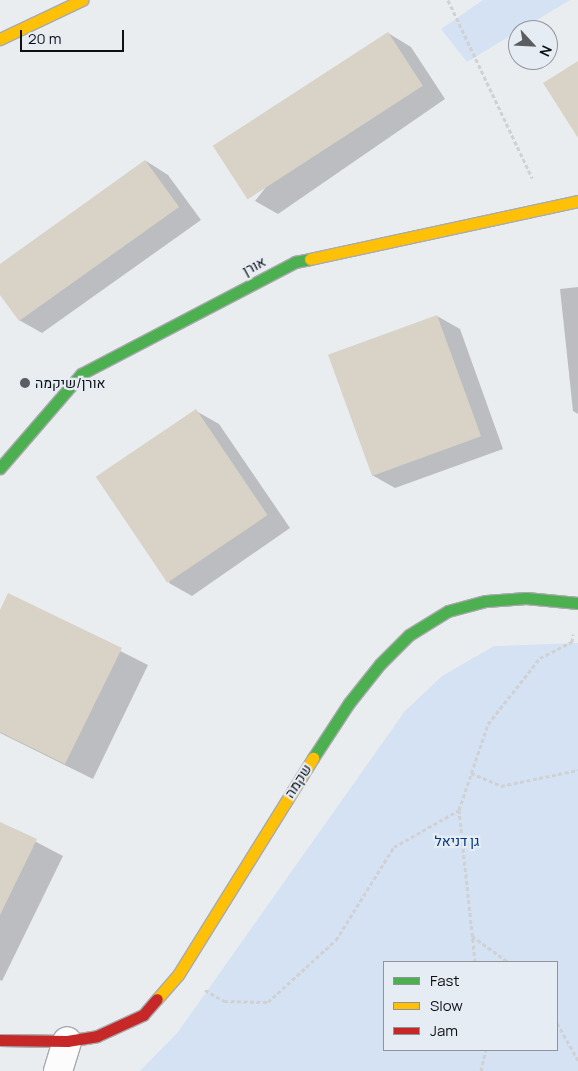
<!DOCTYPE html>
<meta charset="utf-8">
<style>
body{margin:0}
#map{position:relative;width:578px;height:1071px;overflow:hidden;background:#eaedf0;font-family:Manrope,Heebo,sans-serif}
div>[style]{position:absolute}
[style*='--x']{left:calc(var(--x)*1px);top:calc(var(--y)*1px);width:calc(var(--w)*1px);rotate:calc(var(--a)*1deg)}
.green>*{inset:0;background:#d4e2f4}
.shadow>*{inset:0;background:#0003}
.building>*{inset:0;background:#d9d3c7;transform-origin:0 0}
.path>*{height:3px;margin-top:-1.5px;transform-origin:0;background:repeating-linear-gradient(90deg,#d0d1d2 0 4px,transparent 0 6.5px)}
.roads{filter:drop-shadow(1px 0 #a8aaad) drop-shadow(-1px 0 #a8aaad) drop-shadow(0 1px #a8aaad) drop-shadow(0 -1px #a8aaad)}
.street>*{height:28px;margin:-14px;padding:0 14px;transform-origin:14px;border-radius:14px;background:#fcfcfd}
.fast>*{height:11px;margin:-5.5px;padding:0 5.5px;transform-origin:5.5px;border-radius:5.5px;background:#4caf50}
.slow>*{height:11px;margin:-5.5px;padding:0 5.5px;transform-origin:5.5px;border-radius:5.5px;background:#ffc107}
.jam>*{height:11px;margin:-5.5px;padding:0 5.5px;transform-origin:5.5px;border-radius:5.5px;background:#c62828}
.dots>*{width:14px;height:14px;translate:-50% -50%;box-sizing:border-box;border:2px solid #e6ecf4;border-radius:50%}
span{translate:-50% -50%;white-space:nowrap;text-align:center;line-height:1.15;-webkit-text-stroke:4.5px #e6ecf4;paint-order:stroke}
.street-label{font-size:14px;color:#0e1013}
.poi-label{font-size:14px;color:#0e1013}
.left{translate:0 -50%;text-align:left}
.park-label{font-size:14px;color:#003979}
.legend{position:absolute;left:383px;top:961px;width:175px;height:90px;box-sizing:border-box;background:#e6ecf4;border:1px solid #90949a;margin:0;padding:6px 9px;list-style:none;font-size:15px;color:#0e1013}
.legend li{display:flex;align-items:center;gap:10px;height:25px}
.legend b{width:25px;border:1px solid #90949a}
.north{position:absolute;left:508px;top:20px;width:50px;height:50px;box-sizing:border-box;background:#e6ecf4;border:1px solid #90949a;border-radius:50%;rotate:115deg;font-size:14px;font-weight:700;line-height:20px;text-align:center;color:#0e1013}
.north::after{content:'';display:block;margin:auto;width:18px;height:22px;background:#5b5d60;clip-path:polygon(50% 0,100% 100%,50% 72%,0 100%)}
.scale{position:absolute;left:20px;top:30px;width:104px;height:22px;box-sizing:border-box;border:2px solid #0e1013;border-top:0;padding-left:6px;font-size:15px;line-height:18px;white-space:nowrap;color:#0e1013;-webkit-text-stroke:4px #e6ecf4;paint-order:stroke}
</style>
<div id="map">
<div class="green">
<i style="clip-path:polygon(483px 0,570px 0,467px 62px,441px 29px)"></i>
<i style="clip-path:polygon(evenodd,578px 643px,578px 1071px,140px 1071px,178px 1032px,405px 711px,442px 676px,494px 646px,578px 643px,384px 962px,557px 962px,557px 1050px,384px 1050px,384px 962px)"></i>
</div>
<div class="shadow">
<i style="clip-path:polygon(388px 33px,411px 47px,445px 99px,278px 214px,255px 201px)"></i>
<i style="clip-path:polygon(146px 161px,168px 175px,201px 220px,42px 333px,19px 320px,0 293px,0 266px)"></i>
<i style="clip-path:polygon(578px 287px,578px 414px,573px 411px,560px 289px)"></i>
<i style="clip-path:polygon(437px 316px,460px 329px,503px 449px,395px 488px,372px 475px)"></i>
<i style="clip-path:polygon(196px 411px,219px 424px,290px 528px,192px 596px,169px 583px)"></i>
<i style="clip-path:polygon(9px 595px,148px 665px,93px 779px,0 733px,0 613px)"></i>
<i style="clip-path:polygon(0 823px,63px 856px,2px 981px,0 980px)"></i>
</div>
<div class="building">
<i style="left:388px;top:32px;width:64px;height:209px;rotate:57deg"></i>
<i style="clip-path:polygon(578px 61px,578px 138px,543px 83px)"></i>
<i style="clip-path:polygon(145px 160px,179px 207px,19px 321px,0 295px,0 264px)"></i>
<i style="left:437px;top:315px;width:129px;height:116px;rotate:70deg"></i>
<i style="left:196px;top:409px;width:128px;height:121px;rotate:56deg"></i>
<i style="clip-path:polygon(8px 593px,122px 648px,65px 764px,0 732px,0 610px)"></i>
<i style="clip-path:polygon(0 822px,37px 839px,0 915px)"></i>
</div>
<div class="path">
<i style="--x:448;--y:0;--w:197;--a:64.7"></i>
<i style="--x:471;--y:773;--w:33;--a:23"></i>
<i style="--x:501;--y:786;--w:79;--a:-11.7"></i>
<i style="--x:472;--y:936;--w:44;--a:35.8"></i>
<i style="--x:475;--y:962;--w:153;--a:-96"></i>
<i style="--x:459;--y:810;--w:91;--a:-71.4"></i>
<i style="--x:488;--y:724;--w:84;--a:-51.8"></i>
<i style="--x:540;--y:658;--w:36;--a:-27"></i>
<i style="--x:572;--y:642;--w:8;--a:-83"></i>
<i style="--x:205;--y:990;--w:22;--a:30"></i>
<i style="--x:224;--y:1001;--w:44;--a:1.3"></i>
<i style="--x:268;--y:1002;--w:92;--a:-42.4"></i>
<i style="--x:336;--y:940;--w:110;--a:-58.1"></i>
<i style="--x:394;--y:847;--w:75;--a:-29.6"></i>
<i style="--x:557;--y:1023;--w:43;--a:60.4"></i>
<i style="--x:481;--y:1071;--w:22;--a:-77"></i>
</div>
<div class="roads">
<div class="street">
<i style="--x:58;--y:1071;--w:31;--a:-73"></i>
</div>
<div class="fast">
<i style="--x:0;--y:468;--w:124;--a:-49.2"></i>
<i style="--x:81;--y:374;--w:242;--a:-27.6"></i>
<i style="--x:295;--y:262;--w:15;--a:-11"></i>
<i style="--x:313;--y:758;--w:66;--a:-56.8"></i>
<i style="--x:349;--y:703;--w:50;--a:-51.5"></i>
<i style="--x:380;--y:664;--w:41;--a:-45"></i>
<i style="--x:409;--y:635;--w:46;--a:-31.6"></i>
<i style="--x:448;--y:611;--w:39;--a:-15"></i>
<i style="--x:486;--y:601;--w:40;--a:-4.3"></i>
<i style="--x:526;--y:598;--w:52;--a:5.5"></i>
</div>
<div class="slow">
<i style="--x:0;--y:39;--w:91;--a:-25.4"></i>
<i style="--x:310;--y:259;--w:274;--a:-12.2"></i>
<i style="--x:157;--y:999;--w:32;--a:-49"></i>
<i style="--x:178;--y:975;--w:256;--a:-58.1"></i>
</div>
<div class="jam">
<i style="--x:0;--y:1040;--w:67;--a:0.9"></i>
<i style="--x:67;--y:1041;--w:30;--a:-9"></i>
<i style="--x:97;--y:1036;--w:51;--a:-24.5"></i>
<i style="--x:143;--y:1015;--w:21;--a:-49"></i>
</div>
</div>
<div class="dots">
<i style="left:25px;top:383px;background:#5b5d60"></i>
</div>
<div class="street-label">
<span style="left:254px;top:266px;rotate:-28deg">אורן</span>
<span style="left:298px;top:781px;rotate:-57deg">שקמה</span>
</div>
<div class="poi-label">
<span class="left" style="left:35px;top:383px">אורן/שיקמה</span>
</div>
<div class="park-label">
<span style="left:457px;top:841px">גן דניאל</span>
</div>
<ul class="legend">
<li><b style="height:6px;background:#4caf50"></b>Fast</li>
<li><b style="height:6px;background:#ffc107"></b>Slow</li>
<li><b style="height:6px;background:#c62828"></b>Jam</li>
</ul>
<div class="north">N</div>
<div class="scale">20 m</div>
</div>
